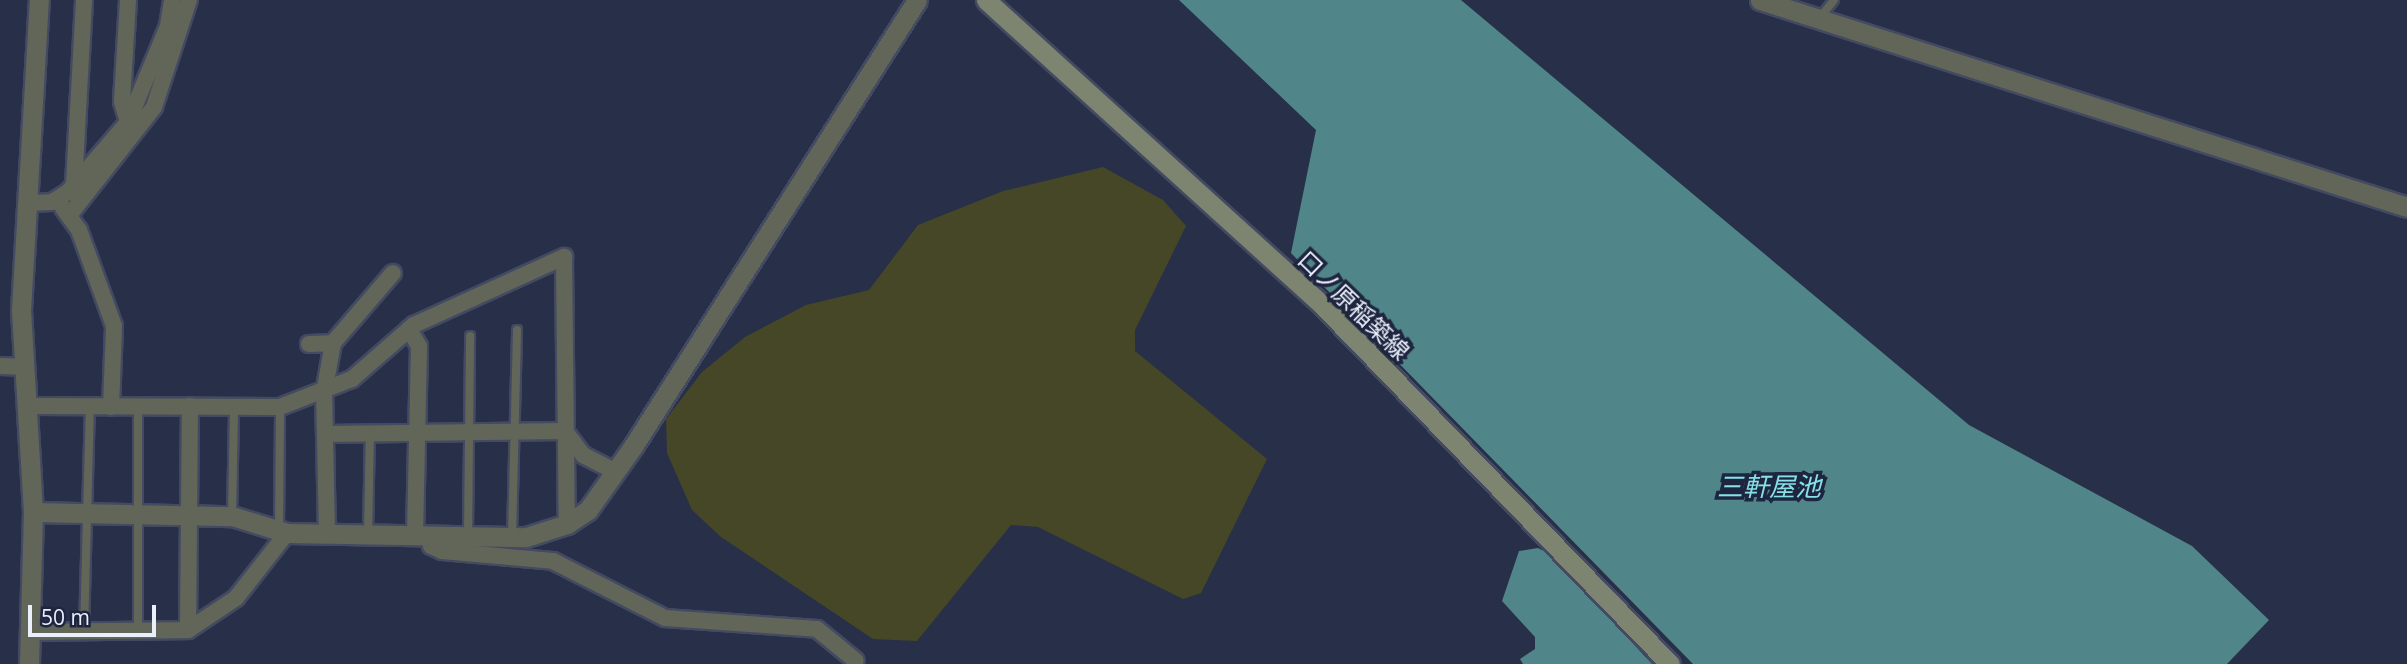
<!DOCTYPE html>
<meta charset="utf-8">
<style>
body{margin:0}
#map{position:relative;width:2407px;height:664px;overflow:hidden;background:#282f48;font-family:"Open Sans","Noto Sans JP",sans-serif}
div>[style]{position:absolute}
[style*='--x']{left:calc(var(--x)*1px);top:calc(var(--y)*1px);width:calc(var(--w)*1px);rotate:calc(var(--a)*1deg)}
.green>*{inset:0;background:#454727}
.water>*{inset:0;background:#50868a}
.roads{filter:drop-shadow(2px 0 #434a61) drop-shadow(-2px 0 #434a61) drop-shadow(0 2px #434a61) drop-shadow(0 -2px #434a61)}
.service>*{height:8px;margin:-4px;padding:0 4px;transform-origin:4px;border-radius:4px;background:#626659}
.minor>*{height:16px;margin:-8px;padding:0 8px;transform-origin:8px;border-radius:8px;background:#626659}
.tertiary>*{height:19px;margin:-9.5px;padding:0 9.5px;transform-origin:9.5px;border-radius:9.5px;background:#626659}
.secondary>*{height:19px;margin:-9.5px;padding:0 9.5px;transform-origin:9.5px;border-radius:9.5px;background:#7d846f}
span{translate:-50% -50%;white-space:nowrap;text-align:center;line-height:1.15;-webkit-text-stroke:7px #1e253e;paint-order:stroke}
.street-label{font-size:24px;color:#eaeffc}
.water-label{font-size:26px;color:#85e0e8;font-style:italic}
.scale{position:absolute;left:28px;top:605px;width:128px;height:32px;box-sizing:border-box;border:4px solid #eaeffc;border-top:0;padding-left:9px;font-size:21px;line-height:24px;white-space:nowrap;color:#eaeffc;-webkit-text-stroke:5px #1e253e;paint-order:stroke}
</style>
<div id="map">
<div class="green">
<i style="clip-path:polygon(1103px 167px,1163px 200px,1186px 226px,1135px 330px,1135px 351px,1267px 459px,1201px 593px,1183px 599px,1038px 527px,1011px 525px,917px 641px,873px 639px,721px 537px,692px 510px,667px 453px,666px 419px,702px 372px,745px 337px,806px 305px,869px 290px,918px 225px,1003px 191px)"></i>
</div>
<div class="water">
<i style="clip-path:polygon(1179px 0,1461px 0,1969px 425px,2192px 546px,2269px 620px,2227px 664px,1693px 664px,1291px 253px,1316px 130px)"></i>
<i style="clip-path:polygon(1538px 548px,1550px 554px,1652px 664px,1523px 664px,1520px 659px,1535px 649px,1535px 637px,1502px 601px,1519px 551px)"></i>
</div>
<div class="roads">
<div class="service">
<i style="--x:1819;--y:19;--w:24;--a:-52"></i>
<i style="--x:232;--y:516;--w:109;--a:-88.9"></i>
<i style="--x:279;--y:530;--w:123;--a:-89.5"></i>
<i style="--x:368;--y:534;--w:100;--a:-88.9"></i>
<i style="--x:468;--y:536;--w:200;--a:-89.4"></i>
<i style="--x:512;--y:537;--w:207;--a:-88.6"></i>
<i style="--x:138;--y:631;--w:224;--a:-90"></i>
<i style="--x:84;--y:632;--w:225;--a:-88.5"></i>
</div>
<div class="minor">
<i style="--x:128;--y:0;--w:102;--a:93.4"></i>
<i style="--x:122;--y:102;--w:21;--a:73"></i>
<i style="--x:74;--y:185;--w:185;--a:-86.9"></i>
<i style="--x:27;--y:203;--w:25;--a:-2"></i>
<i style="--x:52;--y:202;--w:19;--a:-32"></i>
<i style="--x:68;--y:192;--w:92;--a:-49.4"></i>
<i style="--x:128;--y:122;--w:104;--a:-67.4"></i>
<i style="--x:168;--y:26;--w:26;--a:-81"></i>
<i style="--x:63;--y:208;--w:27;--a:54"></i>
<i style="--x:79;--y:230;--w:102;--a:70"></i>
<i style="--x:114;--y:326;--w:81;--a:92.1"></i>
<i style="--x:71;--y:213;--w:135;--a:-51.9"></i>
<i style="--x:154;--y:107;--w:113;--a:-71.9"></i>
<i style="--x:409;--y:329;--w:20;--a:60"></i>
<i style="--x:419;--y:346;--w:189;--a:91.2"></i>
<i style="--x:309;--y:344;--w:24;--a:-2"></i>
<i style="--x:0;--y:366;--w:23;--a:2"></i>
<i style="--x:29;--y:406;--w:251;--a:0.2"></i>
<i style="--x:280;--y:407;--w:77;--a:-21.3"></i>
<i style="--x:352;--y:379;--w:82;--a:-41.1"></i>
<i style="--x:414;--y:325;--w:165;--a:-24.4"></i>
<i style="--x:564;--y:257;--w:267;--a:89.4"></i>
<i style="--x:325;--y:434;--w:240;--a:-0.7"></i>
<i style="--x:565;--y:431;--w:30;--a:53"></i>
<i style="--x:583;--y:455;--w:37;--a:27"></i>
<i style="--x:327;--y:533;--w:140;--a:-91.2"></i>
<i style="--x:324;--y:393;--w:51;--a:-79.8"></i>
<i style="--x:333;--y:343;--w:92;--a:-49.4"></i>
<i style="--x:429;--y:535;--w:11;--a:80"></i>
<i style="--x:431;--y:546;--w:12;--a:24"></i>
<i style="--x:442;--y:551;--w:111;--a:5.1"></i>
<i style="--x:553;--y:561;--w:126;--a:27"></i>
<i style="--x:665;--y:618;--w:152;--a:4.1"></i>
<i style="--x:817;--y:629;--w:50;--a:39.4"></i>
<i style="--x:188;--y:630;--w:58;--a:-33.7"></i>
<i style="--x:236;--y:598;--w:83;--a:-51.9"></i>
<i style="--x:30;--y:632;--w:158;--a:-0.7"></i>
<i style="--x:188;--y:630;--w:224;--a:-89.5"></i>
</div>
<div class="tertiary">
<i style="--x:1760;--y:0;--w:679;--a:17.74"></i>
<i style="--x:33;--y:512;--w:199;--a:1.2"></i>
<i style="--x:232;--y:516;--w:58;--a:17.2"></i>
<i style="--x:287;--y:533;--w:239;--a:1"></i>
<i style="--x:526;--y:537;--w:43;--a:-17.6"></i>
<i style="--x:567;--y:524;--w:25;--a:-34"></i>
<i style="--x:588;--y:510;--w:80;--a:-54.7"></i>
<i style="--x:634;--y:445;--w:527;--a:-57.55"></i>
<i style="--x:29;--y:664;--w:152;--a:-88.5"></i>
<i style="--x:33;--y:512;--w:202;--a:-93.4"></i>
<i style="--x:21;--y:310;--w:311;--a:-86.7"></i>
</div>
<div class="secondary">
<i style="--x:986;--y:0;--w:457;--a:42.2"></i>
<i style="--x:1324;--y:307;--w:497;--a:45.9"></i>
</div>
</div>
<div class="street-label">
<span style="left:1354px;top:305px;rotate:44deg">口ノ原稲築線</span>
</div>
<div class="water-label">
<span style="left:1769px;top:487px">三軒屋池</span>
</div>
<div class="scale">50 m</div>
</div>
